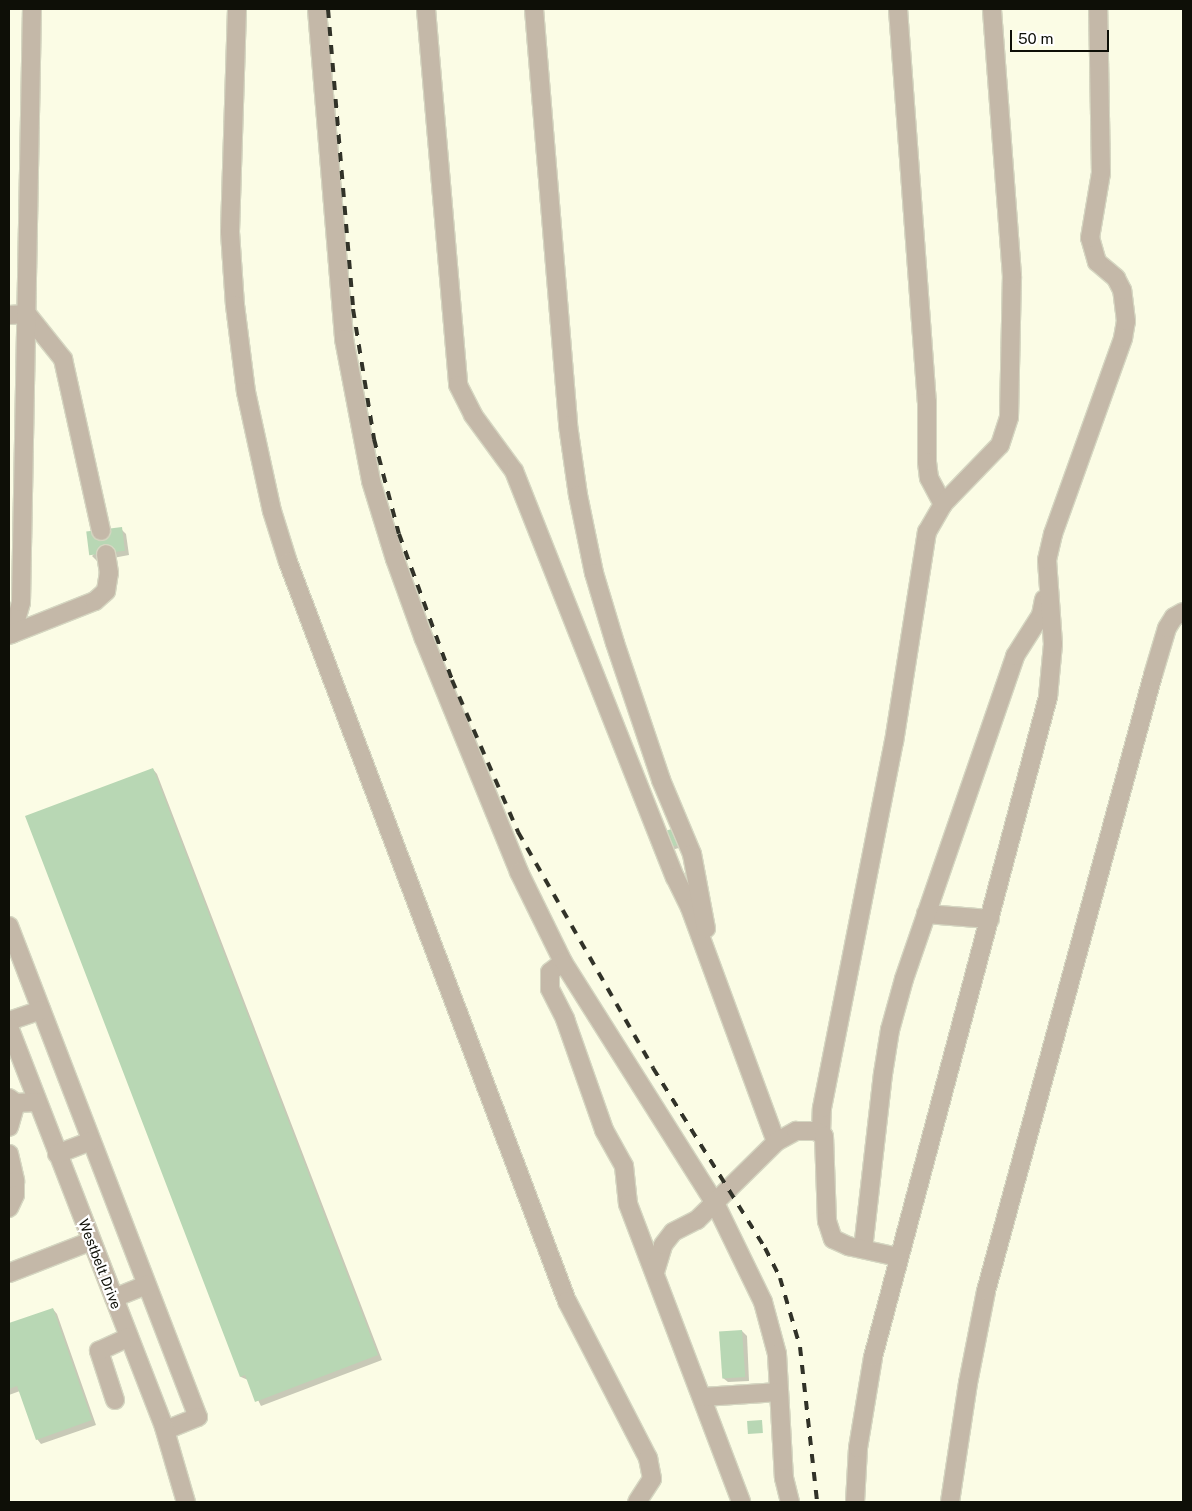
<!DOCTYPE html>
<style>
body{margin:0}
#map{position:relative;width:1192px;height:1511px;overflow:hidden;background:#fbfce5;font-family:"Public Sans",sans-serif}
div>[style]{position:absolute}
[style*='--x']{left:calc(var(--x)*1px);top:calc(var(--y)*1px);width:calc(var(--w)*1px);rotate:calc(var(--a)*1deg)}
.shadow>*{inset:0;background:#0003}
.building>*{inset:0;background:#b8d7b4;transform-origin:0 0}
.roads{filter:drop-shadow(1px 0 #d5d6c1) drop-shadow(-1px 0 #d5d6c1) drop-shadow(0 1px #d5d6c1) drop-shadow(0 -1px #d5d6c1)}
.minor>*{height:18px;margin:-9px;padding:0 9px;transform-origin:9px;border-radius:9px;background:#c4b8a8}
.rail>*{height:4px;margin-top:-2px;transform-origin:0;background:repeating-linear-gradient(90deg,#313228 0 9px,transparent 0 18px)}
span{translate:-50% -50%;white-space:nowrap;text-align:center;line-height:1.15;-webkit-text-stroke:4.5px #fff;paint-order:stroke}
.street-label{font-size:14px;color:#0e0f07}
.frame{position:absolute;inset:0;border:10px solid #0e0f07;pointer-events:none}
.scale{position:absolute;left:1010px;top:30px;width:99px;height:22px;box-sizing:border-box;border:2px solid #0e0f07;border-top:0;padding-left:6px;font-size:15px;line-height:18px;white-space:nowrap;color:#0e0f07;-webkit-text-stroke:4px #fff;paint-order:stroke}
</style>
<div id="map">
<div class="shadow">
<i style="clip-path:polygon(121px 529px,126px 534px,129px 555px,97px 561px,92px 556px)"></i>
<i style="clip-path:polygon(153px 769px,157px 774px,382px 1360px,261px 1406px,248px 1380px,241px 1377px,27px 817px)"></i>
<i style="clip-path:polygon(665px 833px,682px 847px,672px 850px)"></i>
<i style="clip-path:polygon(53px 1309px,57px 1314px,96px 1425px,41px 1444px,37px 1439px,20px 1391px,9px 1395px,9px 1325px)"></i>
<i style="clip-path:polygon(742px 1331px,747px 1336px,749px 1381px,728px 1382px,723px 1378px)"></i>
</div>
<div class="building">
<i style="left:122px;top:527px;width:24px;height:36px;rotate:83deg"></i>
<i style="clip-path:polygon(153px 768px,378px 1355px,255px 1402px,245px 1375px,240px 1377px,25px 816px)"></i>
<i style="left:675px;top:828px;width:17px;height:13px;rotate:73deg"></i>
<i style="clip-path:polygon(53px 1308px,92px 1420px,36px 1440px,17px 1386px,9px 1389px,9px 1323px)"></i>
<i style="left:742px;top:1330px;width:47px;height:23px;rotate:86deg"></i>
<i style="left:762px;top:1420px;width:13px;height:15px;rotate:86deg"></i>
</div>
<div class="roads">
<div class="minor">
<i style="--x:237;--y:9;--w:223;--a:91.8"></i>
<i style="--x:230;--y:232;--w:73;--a:86.1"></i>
<i style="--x:235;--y:305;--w:88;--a:82.8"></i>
<i style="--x:246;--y:392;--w:122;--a:77.7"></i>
<i style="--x:272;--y:511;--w:53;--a:72.6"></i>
<i style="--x:288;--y:562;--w:790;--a:69.32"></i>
<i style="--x:567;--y:1301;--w:177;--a:62.7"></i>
<i style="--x:648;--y:1458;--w:21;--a:79"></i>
<i style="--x:652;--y:1479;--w:27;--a:123"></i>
<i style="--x:317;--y:9;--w:331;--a:85.3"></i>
<i style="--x:344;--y:339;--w:145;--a:79.2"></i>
<i style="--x:371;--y:481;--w:82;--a:72.9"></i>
<i style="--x:395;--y:559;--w:85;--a:70.1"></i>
<i style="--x:424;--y:639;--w:252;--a:67.8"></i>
<i style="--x:519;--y:872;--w:100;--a:63.9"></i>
<i style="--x:563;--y:962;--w:285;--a:57.8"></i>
<i style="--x:715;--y:1203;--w:110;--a:64.1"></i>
<i style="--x:763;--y:1302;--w:54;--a:74.9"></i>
<i style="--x:777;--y:1354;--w:124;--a:86.8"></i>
<i style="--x:784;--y:1478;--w:25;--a:76"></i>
<i style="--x:426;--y:9;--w:377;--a:85.1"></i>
<i style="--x:458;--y:385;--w:34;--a:63"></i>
<i style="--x:473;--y:415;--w:69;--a:53.8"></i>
<i style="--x:514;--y:471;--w:437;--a:68.4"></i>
<i style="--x:675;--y:877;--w:34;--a:64"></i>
<i style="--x:690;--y:908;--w:249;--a:69.8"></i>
<i style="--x:534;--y:9;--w:417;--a:85.3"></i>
<i style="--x:568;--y:425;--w:71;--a:81.9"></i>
<i style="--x:578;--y:495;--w:80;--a:78.4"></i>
<i style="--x:594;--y:573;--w:73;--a:73.3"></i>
<i style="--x:615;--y:643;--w:145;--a:71.4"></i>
<i style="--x:661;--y:780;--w:80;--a:67.3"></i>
<i style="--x:692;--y:854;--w:76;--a:79.4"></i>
<i style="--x:898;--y:9;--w:394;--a:85.8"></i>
<i style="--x:927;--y:402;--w:60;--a:90"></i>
<i style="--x:927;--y:462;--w:16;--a:83"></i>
<i style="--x:929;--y:478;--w:30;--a:62"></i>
<i style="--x:9;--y:315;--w:18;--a:-3"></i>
<i style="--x:27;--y:314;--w:58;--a:51.3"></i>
<i style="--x:63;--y:359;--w:176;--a:77.5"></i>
<i style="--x:12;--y:634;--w:33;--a:-74"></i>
<i style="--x:21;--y:602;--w:593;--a:-88.94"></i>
<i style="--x:9;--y:635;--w:92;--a:-21.6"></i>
<i style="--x:95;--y:601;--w:15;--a:-42"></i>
<i style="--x:106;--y:591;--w:18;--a:-81"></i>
<i style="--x:109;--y:573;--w:19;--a:-99"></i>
<i style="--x:926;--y:914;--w:64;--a:4.5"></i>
<i style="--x:9;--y:926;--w:526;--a:68.95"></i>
<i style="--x:198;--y:1417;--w:35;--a:158"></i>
<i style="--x:563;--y:962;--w:16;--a:142"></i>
<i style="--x:550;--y:972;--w:17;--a:90"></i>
<i style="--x:550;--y:989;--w:34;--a:63"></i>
<i style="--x:565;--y:1019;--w:118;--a:70.6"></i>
<i style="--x:604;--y:1130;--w:41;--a:60.9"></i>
<i style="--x:624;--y:1166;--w:38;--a:84"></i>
<i style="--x:628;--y:1204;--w:319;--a:69.2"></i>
<i style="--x:9;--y:1021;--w:34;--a:-19"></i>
<i style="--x:9;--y:1027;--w:429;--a:68.8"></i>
<i style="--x:164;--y:1427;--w:78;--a:73.7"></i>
<i style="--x:9;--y:1098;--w:9;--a:36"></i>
<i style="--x:16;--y:1103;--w:21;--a:-3"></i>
<i style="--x:9;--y:1127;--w:25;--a:-74"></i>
<i style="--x:821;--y:1133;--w:25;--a:-88"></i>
<i style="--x:822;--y:1108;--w:373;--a:-78.9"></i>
<i style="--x:894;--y:742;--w:213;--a:-81.1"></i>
<i style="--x:927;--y:532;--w:32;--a:-60"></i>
<i style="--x:943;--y:504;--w:82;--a:-46"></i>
<i style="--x:1000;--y:445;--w:29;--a:-72"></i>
<i style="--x:1009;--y:417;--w:141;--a:-88.8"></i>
<i style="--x:1012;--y:276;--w:268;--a:-94.3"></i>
<i style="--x:9;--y:1154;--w:28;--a:77"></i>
<i style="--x:15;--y:1181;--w:14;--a:90"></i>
<i style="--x:15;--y:1195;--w:14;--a:115"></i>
<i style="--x:57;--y:1154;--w:36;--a:-21"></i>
<i style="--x:863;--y:1249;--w:176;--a:-83.5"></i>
<i style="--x:883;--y:1074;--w:45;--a:-81"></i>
<i style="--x:890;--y:1030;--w:53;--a:-74.6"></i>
<i style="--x:904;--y:979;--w:342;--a:-71"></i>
<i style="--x:1015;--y:656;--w:49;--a:-57.6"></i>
<i style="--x:1041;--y:615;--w:16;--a:-79"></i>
<i style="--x:655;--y:1272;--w:28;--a:-73"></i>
<i style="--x:663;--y:1245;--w:16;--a:-52"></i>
<i style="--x:673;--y:1232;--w:27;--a:-27"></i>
<i style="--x:697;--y:1220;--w:111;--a:-44.6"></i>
<i style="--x:776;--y:1142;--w:23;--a:-29"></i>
<i style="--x:796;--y:1131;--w:20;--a:0"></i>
<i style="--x:816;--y:1131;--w:9;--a:32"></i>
<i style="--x:824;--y:1136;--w:85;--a:88"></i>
<i style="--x:827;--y:1221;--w:19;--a:72"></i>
<i style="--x:833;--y:1239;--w:17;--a:25"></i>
<i style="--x:848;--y:1246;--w:51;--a:12.4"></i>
<i style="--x:9;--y:1273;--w:88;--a:-21.3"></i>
<i style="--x:114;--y:1298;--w:35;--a:-22"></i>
<i style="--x:703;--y:1397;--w:76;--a:-3.8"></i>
<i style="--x:115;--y:1400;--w:52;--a:-108.1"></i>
<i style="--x:99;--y:1351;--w:33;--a:-25"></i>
<i style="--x:855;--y:1502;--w:54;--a:-86.8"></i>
<i style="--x:858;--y:1448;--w:92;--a:-80.6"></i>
<i style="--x:873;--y:1357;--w:683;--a:-75.15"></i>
<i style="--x:1048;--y:697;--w:53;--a:-84.6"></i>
<i style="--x:1053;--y:644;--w:84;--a:-94.1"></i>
<i style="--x:1047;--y:560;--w:27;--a:-77"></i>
<i style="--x:1053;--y:534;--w:208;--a:-70.3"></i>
<i style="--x:1123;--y:338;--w:17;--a:-80"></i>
<i style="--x:1126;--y:321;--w:31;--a:-97"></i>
<i style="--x:1122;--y:290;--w:13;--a:-117"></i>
<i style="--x:1116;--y:278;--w:25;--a:-140"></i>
<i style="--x:1097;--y:262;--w:25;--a:-106"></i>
<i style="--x:1090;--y:238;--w:66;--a:-80.4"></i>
<i style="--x:1101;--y:173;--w:164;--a:-91"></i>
<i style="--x:950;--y:1502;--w:120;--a:-81.4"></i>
<i style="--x:968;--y:1383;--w:94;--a:-78.9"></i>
<i style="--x:986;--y:1291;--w:638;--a:-74.83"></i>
<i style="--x:1153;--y:675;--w:49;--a:-73.4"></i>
<i style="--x:1167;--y:628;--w:13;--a:-58"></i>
<i style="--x:1174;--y:617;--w:10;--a:-29"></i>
</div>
</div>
<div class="rail">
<i style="--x:328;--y:9;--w:301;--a:85.2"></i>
<i style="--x:353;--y:309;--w:132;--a:80.8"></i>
<i style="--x:374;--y:439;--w:98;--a:75.3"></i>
<i style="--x:399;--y:534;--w:155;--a:70"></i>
<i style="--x:452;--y:680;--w:166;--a:66.5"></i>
<i style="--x:518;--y:832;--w:272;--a:60.2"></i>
<i style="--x:653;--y:1068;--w:212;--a:58.1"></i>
<i style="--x:765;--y:1248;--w:34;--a:63"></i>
<i style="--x:780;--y:1278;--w:72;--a:73.8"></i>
<i style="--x:800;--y:1347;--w:156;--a:83.7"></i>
</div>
<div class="street-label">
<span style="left:100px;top:1264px;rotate:69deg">Westbelt Drive</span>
</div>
<div class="frame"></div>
<div class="scale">50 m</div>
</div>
